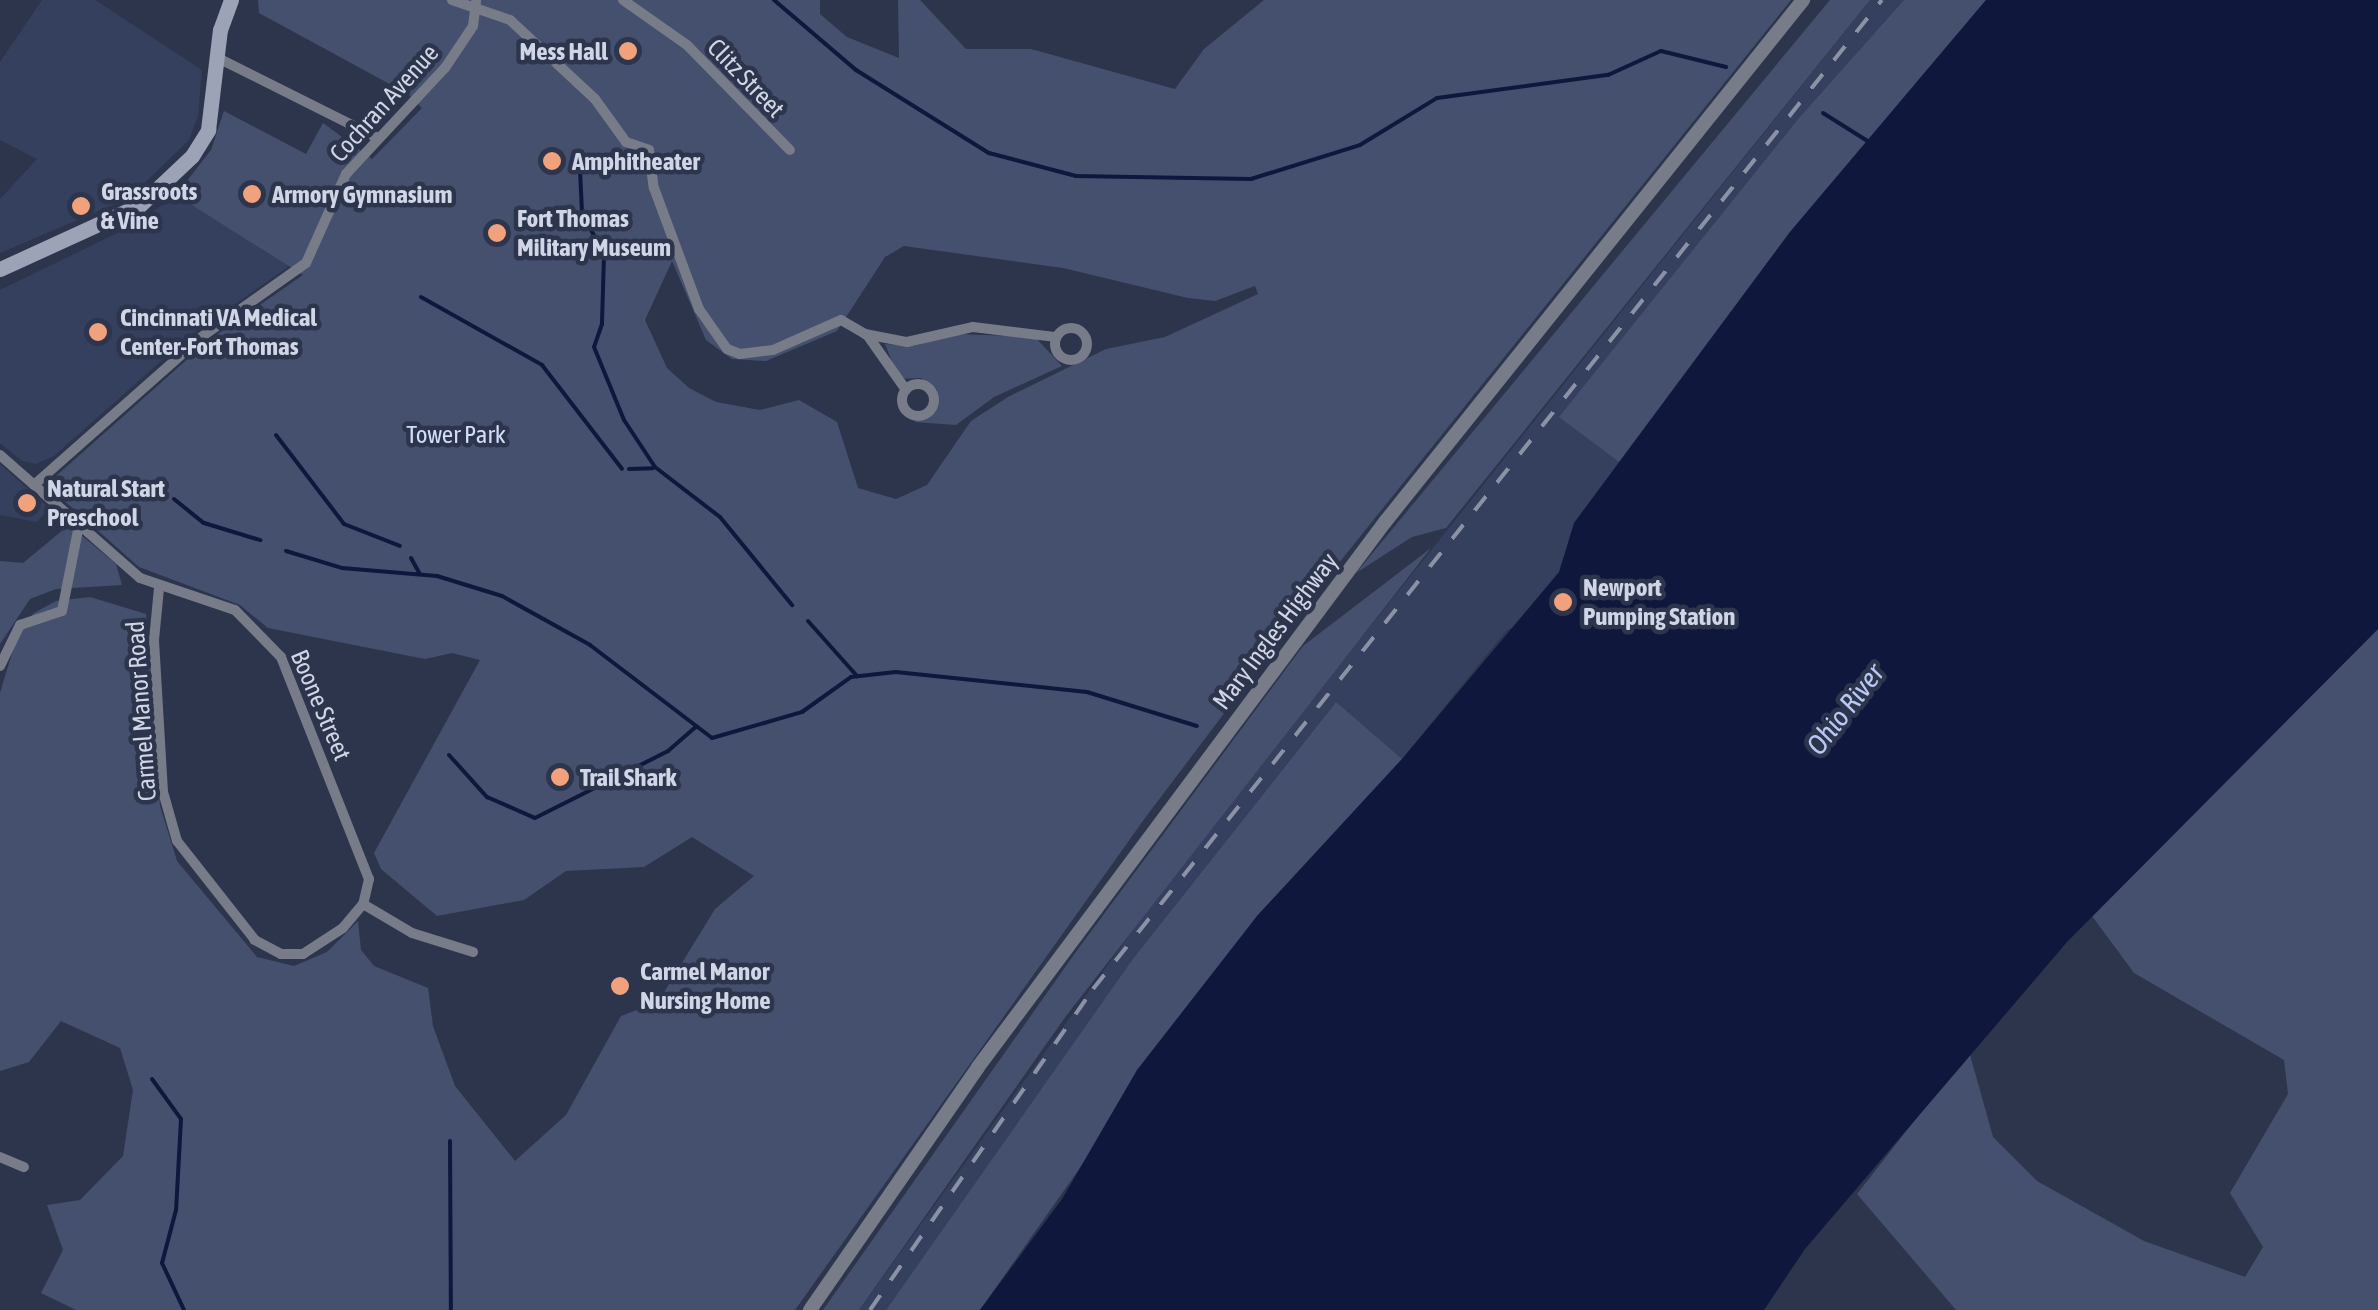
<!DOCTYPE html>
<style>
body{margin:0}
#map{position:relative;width:2378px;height:1310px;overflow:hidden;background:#2d354d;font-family:"Asap Condensed",sans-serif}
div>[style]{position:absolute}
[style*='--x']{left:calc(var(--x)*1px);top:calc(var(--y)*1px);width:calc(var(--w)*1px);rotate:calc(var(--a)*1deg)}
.built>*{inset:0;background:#353f5e}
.green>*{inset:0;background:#45506f}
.water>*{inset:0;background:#0f173c}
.stream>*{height:4px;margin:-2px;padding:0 2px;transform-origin:2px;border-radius:2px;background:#0f173c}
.minor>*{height:10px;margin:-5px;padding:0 5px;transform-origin:5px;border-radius:5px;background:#787c89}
.minor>.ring{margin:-5px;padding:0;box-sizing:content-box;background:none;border:10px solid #787c89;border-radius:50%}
.tertiary>*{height:14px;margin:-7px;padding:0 7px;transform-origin:7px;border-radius:7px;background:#787c89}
.secondary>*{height:15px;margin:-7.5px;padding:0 7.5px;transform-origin:7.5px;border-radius:7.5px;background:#9ca3b7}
.rail>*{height:4px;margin-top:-2px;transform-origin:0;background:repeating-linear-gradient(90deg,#8c92a6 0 18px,transparent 0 36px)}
.dots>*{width:28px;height:28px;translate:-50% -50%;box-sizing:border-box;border:5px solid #2d354d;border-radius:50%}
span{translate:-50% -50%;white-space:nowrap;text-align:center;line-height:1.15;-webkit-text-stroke:9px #2d354d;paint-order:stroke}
.poi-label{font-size:25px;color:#d1d6e6;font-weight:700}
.right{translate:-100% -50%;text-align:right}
.left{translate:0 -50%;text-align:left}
.street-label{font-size:25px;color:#d1d6e6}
.park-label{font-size:25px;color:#d2ddfa}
.water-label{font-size:28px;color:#bac9f3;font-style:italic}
</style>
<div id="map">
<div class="built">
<i style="clip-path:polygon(42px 0,95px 0,202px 70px,198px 116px,189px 140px,129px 198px,0 253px,0 199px,37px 159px,0 140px,0 62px)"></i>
<i style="clip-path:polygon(1870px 0,1904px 0,1798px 119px,1560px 417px,1619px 462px,1574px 523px,1603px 598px,1507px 630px,1402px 759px,1335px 703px,1132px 960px,886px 1310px,859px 1310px,1180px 865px)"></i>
<i style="clip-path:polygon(176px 195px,292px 264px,187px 338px,54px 456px,36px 464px,22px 461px,0 443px,0 290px,134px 225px)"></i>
<i style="clip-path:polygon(0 464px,49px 508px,37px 522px,0 515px)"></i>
</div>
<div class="green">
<i style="clip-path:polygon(evenodd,258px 0,820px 0,820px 14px,847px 37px,899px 58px,898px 0,920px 0,966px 49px,1031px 49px,1175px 89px,1204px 49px,1264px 0,1791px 0,1318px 589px,1145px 818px,795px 1310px,76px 1310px,41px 1293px,63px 1250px,47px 1205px,80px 1200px,123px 1156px,133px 1090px,120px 1048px,61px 1021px,29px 1062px,0 1071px,0 693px,19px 630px,34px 613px,56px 601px,90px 597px,146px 614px,160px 806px,177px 861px,257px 957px,294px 966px,327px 952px,358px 921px,361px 950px,374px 966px,428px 988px,433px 1026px,455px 1086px,515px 1161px,566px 1115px,621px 1016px,658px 1002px,715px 909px,754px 876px,692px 837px,644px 867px,566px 871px,524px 900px,437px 916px,381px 869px,374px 853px,480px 660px,452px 653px,425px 659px,268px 628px,240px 605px,139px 567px,51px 489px,55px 477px,209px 340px,303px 275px,176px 195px,211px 150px,224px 111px,306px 154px,323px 123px,372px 159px,422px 108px,408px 94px,259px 13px,258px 0,904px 246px,1063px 268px,1188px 298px,1215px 301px,1255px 286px,1258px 294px,1165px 337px,1106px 349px,1008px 397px,971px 421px,927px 485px,896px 499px,858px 488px,837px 422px,799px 400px,760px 410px,716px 402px,689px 388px,667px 368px,645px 320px,672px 261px,706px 340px,732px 359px,766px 361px,837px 331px,885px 257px,904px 246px)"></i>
<i style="clip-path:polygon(1830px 0,1870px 0,1446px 528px,1412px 537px,1356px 573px)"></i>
<i style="clip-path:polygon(1904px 0,1986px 0,1790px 232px,1619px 462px,1559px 417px,1798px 119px)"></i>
<i style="clip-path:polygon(956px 334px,1035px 337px,1062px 366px,994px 397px,956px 425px,914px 422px,936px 412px,937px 390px,921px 378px,899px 379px,885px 344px,914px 346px)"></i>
<i style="clip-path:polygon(69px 525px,116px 564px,122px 585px,56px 589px,30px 599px,0 644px,0 561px,23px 563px)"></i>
<i style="clip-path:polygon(1431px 548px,1066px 1016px,859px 1310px,823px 1310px,1078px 949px,1303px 646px)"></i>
<i style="clip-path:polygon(2378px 629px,2378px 1310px,1956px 1310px,1857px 1194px,1969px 1051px,1993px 1137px,2037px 1181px,2144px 1241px,2245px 1277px,2263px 1247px,2230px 1193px,2288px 1094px,2284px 1060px,2134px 973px,2092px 916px)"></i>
<i style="clip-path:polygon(1336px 702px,1402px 759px,1257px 916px,980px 1310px,886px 1310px,1132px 960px)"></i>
</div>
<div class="water">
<i style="clip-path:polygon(1986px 0,2378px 0,2378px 629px,2067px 942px,1805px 1249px,1764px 1310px,980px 1310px,1062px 1199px,1137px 1070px,1257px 916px,1402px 759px,1559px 572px,1574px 523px,1790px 232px)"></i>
</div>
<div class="stream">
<i style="--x:774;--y:0;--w:108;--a:40.5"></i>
<i style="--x:856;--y:70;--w:157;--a:32"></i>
<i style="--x:989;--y:153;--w:90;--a:14.8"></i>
<i style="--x:1076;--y:176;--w:175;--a:1"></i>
<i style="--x:1251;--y:179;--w:114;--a:-17.3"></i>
<i style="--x:1360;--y:145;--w:90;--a:-31.4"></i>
<i style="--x:1437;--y:98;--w:173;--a:-7.7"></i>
<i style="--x:1608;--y:75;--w:58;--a:-24.4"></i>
<i style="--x:1661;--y:51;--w:67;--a:13.8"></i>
<i style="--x:1823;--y:113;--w:54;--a:32.2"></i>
<i style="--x:580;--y:170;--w:42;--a:87.3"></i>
<i style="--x:582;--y:212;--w:48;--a:62.9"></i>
<i style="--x:604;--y:255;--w:69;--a:91.7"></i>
<i style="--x:602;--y:324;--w:24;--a:109"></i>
<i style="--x:594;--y:347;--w:79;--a:67.7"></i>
<i style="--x:624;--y:420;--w:56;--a:56.6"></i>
<i style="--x:655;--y:467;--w:82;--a:37.6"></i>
<i style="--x:720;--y:517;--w:114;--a:50.7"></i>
<i style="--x:421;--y:297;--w:139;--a:29.3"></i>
<i style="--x:542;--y:365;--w:131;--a:52.4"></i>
<i style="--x:276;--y:435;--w:112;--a:52.6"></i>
<i style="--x:344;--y:524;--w:60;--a:21.4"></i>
<i style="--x:629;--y:469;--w:24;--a:-2"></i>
<i style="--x:174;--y:499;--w:38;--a:39"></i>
<i style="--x:204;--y:523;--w:59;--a:16.9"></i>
<i style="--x:286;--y:551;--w:59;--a:16.9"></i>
<i style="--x:342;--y:568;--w:95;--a:4.8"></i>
<i style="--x:437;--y:576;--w:68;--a:17.1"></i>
<i style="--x:502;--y:596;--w:101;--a:29.1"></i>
<i style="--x:590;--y:645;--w:153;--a:37.3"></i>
<i style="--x:712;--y:738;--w:94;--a:-16.1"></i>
<i style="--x:802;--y:712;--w:60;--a:-35.5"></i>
<i style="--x:851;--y:677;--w:45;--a:-6.3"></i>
<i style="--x:896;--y:672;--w:192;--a:6"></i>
<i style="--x:1087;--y:692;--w:115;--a:17.2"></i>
<i style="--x:411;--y:558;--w:18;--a:61"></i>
<i style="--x:808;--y:621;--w:74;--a:48.3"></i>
<i style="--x:449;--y:755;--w:57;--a:47.9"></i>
<i style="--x:487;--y:797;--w:52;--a:23.6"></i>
<i style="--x:535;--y:818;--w:149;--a:-26.7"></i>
<i style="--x:668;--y:751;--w:37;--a:-41"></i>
<i style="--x:152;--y:1079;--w:49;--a:54.1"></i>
<i style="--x:181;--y:1119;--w:91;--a:93.1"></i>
<i style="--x:176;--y:1210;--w:55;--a:104.8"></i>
<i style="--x:162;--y:1263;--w:52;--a:64.9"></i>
<i style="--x:450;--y:1141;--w:169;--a:89.7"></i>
</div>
<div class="minor">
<i style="--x:452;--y:0;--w:61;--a:19"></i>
<i style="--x:510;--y:20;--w:116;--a:42.9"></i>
<i style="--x:595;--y:99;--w:53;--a:54.2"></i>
<i style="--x:626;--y:142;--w:24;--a:19"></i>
<i style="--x:649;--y:150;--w:38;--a:83"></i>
<i style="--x:654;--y:188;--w:129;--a:69.6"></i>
<i style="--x:699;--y:309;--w:49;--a:55"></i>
<i style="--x:727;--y:349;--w:14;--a:21"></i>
<i style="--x:740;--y:354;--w:33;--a:-7"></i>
<i style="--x:773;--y:350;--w:74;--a:-23.8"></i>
<i style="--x:841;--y:320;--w:28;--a:30"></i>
<i style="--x:865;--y:334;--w:43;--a:10.8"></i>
<i style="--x:907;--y:342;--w:68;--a:-12.8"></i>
<i style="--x:973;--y:327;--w:84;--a:6.9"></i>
<i style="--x:623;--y:0;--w:78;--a:35.1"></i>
<i style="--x:687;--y:45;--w:147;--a:45.6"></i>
<i style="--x:216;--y:57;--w:181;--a:26.6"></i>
<i class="ring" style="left:1055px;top:328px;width:22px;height:22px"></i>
<i style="--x:868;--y:336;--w:66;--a:54.9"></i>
<i class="ring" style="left:902px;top:384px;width:22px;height:22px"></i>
<i style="--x:0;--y:455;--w:186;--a:41.3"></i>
<i style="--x:140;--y:578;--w:100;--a:18.6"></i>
<i style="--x:235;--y:610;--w:66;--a:45.6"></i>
<i style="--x:281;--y:657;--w:239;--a:68.4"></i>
<i style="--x:369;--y:879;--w:26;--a:103"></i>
<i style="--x:363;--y:904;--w:31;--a:130"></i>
<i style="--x:343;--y:928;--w:48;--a:147"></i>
<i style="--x:303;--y:954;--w:22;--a:180"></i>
<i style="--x:281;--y:954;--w:30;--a:-152"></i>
<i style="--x:255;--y:940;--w:126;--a:-128.2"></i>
<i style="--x:177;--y:841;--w:51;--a:-105.9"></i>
<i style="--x:163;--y:792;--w:152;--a:-93.4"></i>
<i style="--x:154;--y:640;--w:52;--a:-84.5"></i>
<i style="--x:34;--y:485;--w:222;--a:-41.5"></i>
<i style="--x:200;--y:338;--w:130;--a:-35.3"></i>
<i style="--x:306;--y:263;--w:98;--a:-65.8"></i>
<i style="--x:346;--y:174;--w:145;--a:-47"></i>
<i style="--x:445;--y:68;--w:50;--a:-56.3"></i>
<i style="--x:473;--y:26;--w:26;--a:-83"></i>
<i style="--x:0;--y:666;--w:46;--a:-64"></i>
<i style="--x:20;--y:625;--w:44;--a:-18.4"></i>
<i style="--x:62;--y:611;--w:88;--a:-78.8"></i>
<i style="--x:363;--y:904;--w:57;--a:30.6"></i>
<i style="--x:412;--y:933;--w:64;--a:17.3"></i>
<i style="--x:0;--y:1157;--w:26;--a:23"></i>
</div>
<div class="tertiary">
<i style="--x:810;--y:1310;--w:295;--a:-55.3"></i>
<i style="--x:978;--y:1067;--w:680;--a:-53.25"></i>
<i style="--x:1385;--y:522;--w:669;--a:-51.31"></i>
</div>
<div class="secondary">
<i style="--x:0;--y:269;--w:154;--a:-24.6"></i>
<i style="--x:140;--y:205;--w:71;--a:-43.3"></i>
<i style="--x:192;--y:156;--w:31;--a:-58"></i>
<i style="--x:208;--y:130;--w:101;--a:-83.2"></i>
<i style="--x:220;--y:30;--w:32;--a:-70"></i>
</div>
<div class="rail">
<i style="--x:870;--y:1310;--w:391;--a:-55.2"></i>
<i style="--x:1093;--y:989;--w:1265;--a:-51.42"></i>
</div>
<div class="dots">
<i style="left:628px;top:51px;background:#f1a17c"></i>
<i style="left:552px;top:161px;background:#f1a17c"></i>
<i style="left:252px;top:194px;background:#f1a17c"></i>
<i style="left:81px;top:206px;background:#f1a17c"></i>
<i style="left:497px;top:233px;background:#f1a17c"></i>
<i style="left:98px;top:332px;background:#f1a17c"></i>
<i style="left:27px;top:503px;background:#f1a17c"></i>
<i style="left:1563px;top:602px;background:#f1a17c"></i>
<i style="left:560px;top:777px;background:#f1a17c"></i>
<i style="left:620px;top:986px;background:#f1a17c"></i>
</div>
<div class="poi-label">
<span class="right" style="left:608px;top:51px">Mess Hall</span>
<span class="left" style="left:572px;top:161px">Amphitheater</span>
<span class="left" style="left:101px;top:206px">Grassroots<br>&amp; Vine</span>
<span class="left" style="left:272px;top:194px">Armory Gymnasium</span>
<span class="left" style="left:517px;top:233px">Fort Thomas<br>Military Museum</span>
<span class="left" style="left:120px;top:332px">Cincinnati VA Medical<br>Center-Fort Thomas</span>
<span class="left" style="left:47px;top:503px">Natural Start<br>Preschool</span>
<span class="left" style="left:1583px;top:602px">Newport<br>Pumping Station</span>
<span class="left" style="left:580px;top:777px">Trail Shark</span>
<span class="left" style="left:640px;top:986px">Carmel Manor<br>Nursing Home</span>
</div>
<div class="street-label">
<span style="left:746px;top:78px;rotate:46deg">Clitz Street</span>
<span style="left:384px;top:103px;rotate:-48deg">Cochran Avenue</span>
<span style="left:1275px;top:631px;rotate:-53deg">Mary Ingles Highway</span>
<span style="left:321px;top:705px;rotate:67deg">Boone Street</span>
<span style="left:141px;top:711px;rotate:-94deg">Carmel Manor Road</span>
</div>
<div class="park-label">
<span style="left:456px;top:434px">Tower Park</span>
</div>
<div class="water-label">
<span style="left:1845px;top:709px;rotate:-52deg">Ohio River</span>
</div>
</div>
